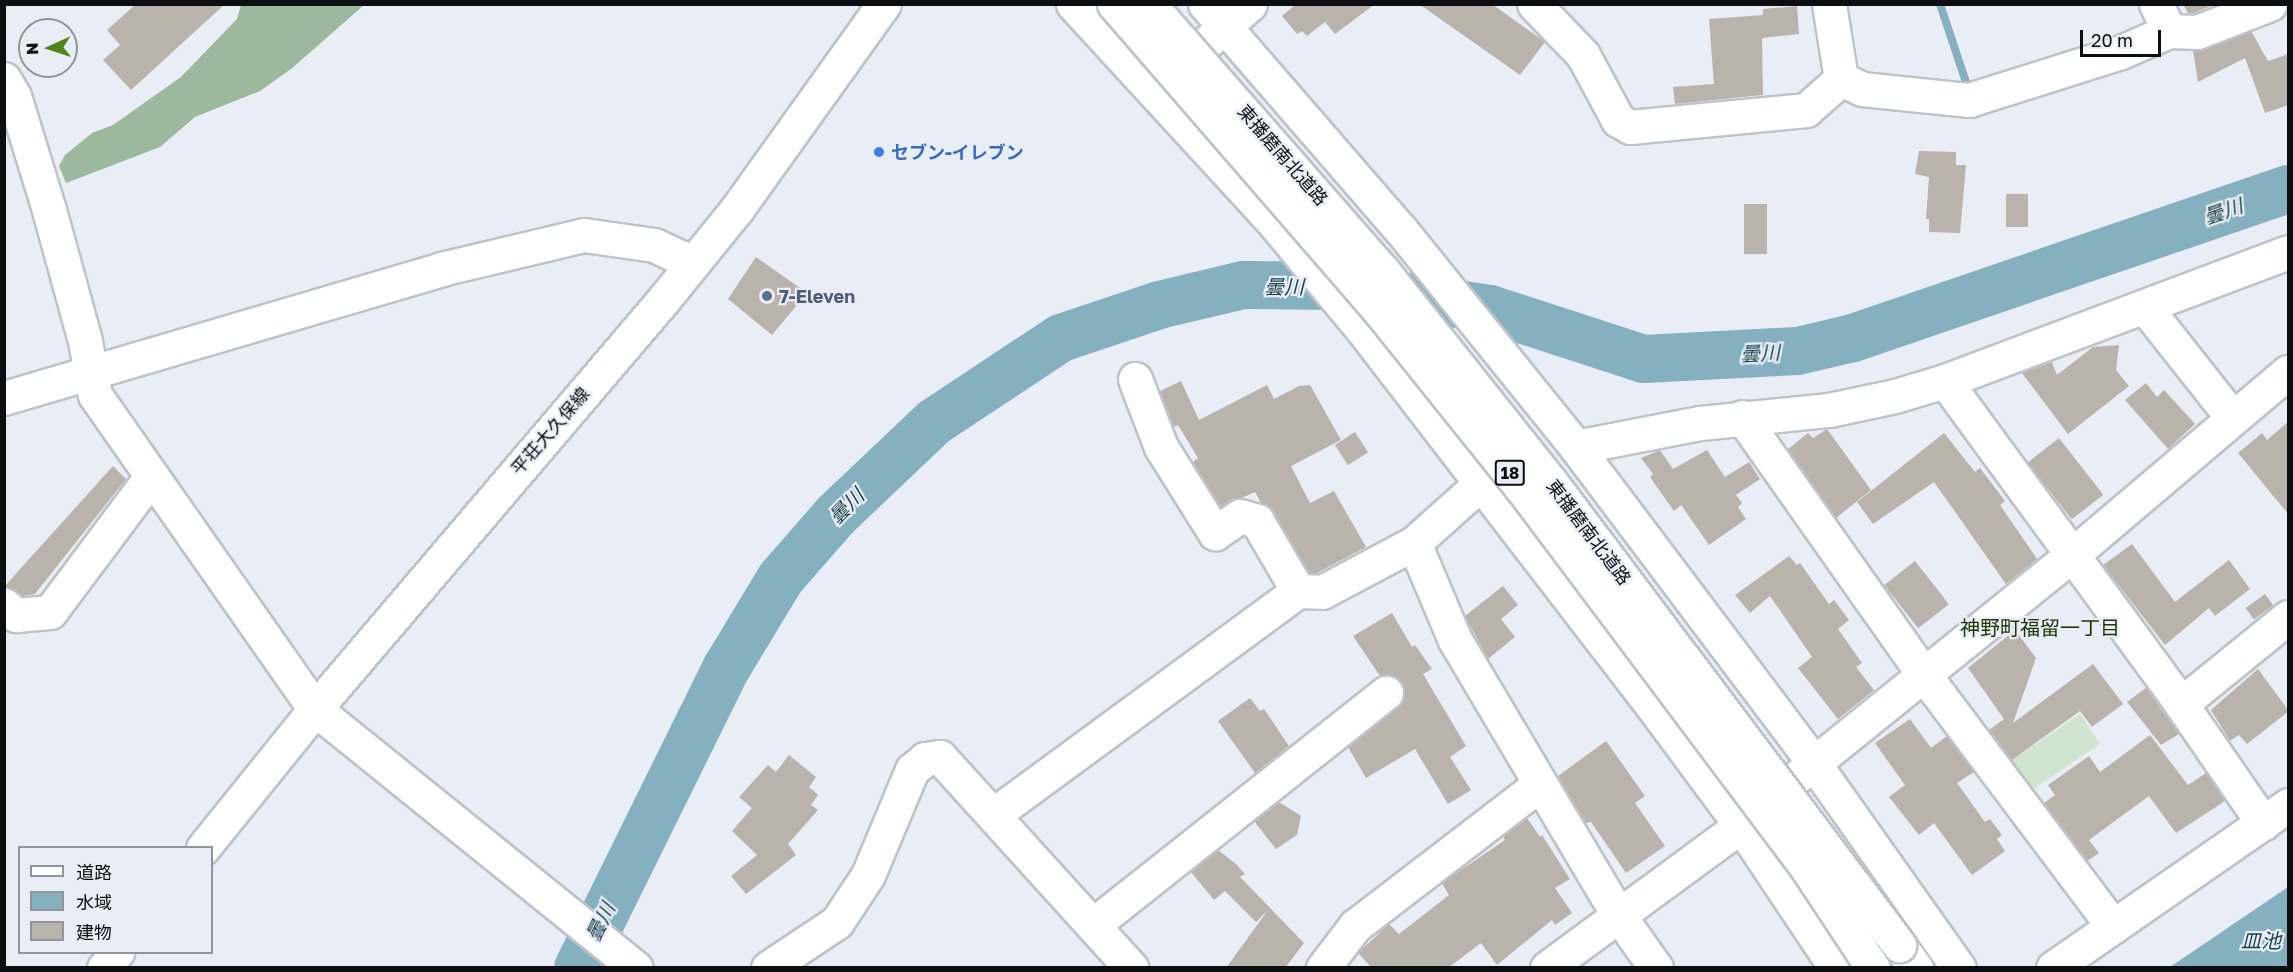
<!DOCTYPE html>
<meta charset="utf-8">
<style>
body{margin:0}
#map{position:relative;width:2293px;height:972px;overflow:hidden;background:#e9edf5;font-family:"Golos Text","Noto Sans JP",sans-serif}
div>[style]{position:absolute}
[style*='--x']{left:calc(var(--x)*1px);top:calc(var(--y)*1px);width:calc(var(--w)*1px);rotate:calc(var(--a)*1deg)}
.green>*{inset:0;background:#d0e5d0;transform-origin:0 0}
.forest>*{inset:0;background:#9cb99d}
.water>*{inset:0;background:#85b0bf}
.stream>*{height:8px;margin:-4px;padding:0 4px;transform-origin:4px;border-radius:4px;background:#85b0bf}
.river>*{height:48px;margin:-24px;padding:0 24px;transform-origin:24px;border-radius:24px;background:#85b0bf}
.building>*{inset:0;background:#b9b3ac;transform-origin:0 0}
.roads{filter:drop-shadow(2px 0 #bec2c9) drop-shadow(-2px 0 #bec2c9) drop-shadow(0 2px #bec2c9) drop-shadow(0 -2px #bec2c9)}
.minor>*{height:33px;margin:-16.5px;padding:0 16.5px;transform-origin:16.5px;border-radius:16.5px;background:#fff}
.major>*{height:33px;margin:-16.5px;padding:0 16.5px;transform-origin:16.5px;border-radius:16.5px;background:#fff}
.highway>*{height:33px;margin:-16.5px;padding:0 16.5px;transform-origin:16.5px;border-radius:16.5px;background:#fff}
.bridges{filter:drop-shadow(2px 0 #bec2c9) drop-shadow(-2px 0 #bec2c9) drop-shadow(0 2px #bec2c9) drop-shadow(0 -2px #bec2c9)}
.highway-bridge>*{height:33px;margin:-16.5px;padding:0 16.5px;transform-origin:16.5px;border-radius:16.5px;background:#fff}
.dots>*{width:16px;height:16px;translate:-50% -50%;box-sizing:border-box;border:3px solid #e9edf5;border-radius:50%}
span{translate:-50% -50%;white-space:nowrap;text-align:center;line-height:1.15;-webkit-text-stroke:4.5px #e9edf5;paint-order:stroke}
.shield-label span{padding:2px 4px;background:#e9edf5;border:2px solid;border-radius:4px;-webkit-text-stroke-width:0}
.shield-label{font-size:16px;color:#0d0e11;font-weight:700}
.shop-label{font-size:18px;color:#366cbe;font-weight:700}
.left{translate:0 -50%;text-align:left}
.street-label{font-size:18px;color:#0d0e11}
.service-label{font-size:18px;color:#4e5e75;font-weight:700}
.water-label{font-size:20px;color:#173f4a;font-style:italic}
.neighbourhood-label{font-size:20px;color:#1c3502}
.frame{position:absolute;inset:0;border:6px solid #0d0e11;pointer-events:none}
.legend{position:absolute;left:18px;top:846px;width:195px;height:108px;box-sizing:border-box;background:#e9edf5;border:2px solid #91949a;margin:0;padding:8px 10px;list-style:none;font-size:18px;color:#0d0e11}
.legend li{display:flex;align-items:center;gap:12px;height:30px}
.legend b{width:30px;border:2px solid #91949a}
.north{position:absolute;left:18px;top:18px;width:60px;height:60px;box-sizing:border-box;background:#e9edf5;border:2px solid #91949a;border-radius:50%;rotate:267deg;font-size:16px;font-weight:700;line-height:24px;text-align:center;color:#0d0e11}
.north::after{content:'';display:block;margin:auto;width:21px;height:27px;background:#51851b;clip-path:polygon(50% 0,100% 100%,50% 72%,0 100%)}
.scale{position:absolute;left:2080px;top:30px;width:81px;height:27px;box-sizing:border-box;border:3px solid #0d0e11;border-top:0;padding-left:8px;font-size:18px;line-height:21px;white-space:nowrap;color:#0d0e11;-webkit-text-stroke:4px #e9edf5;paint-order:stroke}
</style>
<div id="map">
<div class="green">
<i style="left:2080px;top:714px;width:36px;height:90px;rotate:56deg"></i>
</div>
<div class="forest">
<i style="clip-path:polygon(241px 5px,364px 5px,291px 69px,260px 91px,195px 117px,160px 147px,66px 183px,59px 166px,65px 155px,92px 133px,113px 125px,181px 77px,237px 19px)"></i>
</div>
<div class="water">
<i style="clip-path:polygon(2288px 887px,2288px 967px,2170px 967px)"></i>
</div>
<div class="stream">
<i style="--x:1940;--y:4;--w:85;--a:71.6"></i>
</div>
<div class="river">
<i style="--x:578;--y:968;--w:336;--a:-63.7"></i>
<i style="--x:727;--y:667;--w:104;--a:-58.8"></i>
<i style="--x:781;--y:578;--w:84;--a:-48.9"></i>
<i style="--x:836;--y:515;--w:135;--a:-43.5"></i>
<i style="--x:934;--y:422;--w:152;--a:-33.5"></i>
<i style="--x:1061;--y:338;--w:103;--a:-18.6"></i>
<i style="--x:1159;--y:305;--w:86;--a:-13.4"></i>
<i style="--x:1243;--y:285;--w:92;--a:0.6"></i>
<i style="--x:1335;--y:286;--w:157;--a:8.4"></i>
<i style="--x:1490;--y:309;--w:162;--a:18"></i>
<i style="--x:1644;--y:359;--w:154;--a:-3"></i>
<i style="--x:1798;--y:351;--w:57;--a:-13.3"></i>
<i style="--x:1853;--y:338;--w:460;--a:-18.9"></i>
</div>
<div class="building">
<i style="clip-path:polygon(136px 4px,225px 4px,131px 90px,103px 60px,120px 45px,107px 30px)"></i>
<i style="clip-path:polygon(1296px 4px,1375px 4px,1335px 34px,1325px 22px,1307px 36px,1302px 31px,1297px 34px,1282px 16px)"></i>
<i style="clip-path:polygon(1419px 4px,1492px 4px,1545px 42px,1520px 75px)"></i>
<i style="clip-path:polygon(2183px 4px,2216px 4px,2194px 13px,2188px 13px)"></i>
<i style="clip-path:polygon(1797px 6px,1799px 34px,1762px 38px,1763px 95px,1675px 104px,1673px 87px,1714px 84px,1709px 19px,1763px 15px,1763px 9px)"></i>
<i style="clip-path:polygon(2251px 31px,2268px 61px,2289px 54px,2289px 105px,2265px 113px,2245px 58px,2198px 82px,2193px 51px)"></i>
<i style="clip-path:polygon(1919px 151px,1956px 152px,1956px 165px,1966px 165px,1960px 233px,1929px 232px,1929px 219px,1926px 219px,1929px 177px,1915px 174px)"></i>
<i style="left:2006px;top:194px;width:22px;height:33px"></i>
<i style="left:1744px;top:204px;width:23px;height:50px"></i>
<i style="clip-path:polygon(756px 257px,807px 293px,772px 335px,728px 299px)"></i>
<i style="clip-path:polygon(2119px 345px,2116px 370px,2129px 386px,2068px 434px,2022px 373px,2052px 362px,2057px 375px,2093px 347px)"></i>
<i style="clip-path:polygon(1181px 381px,1199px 420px,1267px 385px,1274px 399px,1299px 386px,1310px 385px,1341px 440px,1291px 466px,1310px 503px,1334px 491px,1366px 547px,1317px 573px,1309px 573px,1273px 512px,1261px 503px,1255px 492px,1221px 507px,1193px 462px,1198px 458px,1178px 425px,1174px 427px,1160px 391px)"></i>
<i style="clip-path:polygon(2146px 383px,2157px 397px,2164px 390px,2195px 424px,2168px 449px,2125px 400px)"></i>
<i style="clip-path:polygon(2289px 421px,2289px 515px,2238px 453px,2262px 433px,2267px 440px)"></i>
<i style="clip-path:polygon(1827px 429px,1871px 490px,1836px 518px,1788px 449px,1808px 433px,1813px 438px)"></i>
<i style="left:1355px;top:432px;width:24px;height:24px;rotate:57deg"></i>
<i style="clip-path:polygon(1944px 433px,1975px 472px,1980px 468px,2005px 501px,2000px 505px,2037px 559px,2006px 584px,1934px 482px,1873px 524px,1857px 502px)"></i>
<i style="left:2059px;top:438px;width:72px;height:40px;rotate:52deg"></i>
<i style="clip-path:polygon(1660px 450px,1673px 469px,1707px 450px,1725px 477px,1749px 462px,1760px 479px,1736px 495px,1742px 503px,1738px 507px,1746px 519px,1709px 545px,1681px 505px,1674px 511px,1650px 477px,1653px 474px,1641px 458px)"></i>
<i style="clip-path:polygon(113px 466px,126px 479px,35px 594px,22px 596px,4px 587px)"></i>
<i style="clip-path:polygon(2132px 544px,2175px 602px,2229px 560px,2250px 589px,2215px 616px,2209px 608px,2165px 645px,2103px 565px)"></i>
<i style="clip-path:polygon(1789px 556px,1797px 565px,1800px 563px,1829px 604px,1834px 600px,1849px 620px,1838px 629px,1862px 663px,1856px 667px,1874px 690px,1838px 719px,1798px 668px,1812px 657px,1770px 596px,1750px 613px,1735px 595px)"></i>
<i style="left:1915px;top:561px;width:55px;height:39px;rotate:52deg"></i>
<i style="clip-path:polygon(1503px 586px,1518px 605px,1501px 619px,1515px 637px,1488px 659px,1465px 616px)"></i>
<i style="left:2265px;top:594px;width:14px;height:24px;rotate:54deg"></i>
<i style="clip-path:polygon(1392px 613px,1412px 647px,1415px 645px,1432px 669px,1423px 674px,1466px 746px,1450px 757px,1471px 790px,1448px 804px,1415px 749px,1366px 778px,1348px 747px,1404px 699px,1400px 681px,1392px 675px,1380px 676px,1353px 636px)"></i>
<i style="clip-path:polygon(2015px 630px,2036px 658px,2013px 723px,2093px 664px,2123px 704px,2092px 727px,2080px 711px,2012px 760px,1989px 730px,2004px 719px,1968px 668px)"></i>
<i style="clip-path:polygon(2258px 669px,2289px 711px,2247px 744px,2239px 735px,2230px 741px,2211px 710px)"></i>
<i style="clip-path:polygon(2146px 688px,2179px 734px,2161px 745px,2127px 702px)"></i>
<i style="clip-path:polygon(1250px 698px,1260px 711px,1264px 709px,1289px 746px,1255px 773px,1218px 721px)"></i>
<i style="clip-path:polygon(1910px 719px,1931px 748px,1947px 736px,1974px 772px,1957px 783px,1985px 822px,1990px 819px,2002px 835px,1997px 839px,2005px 851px,1972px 875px,1934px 823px,1919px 835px,1889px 797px,1905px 785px,1875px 743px)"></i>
<i style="clip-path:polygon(2150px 735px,2188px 785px,2206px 773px,2225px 801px,2176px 833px,2149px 796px,2089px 840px,2099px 853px,2087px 861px,2044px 803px,2055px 795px,2048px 785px,2089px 756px,2100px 772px)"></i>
<i style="clip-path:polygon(1606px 741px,1645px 796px,1635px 803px,1665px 846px,1626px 873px,1591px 822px,1586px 823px,1558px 776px)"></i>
<i style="clip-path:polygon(789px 755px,816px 777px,809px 787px,818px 795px,811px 805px,818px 810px,788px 844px,796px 855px,746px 894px,731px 876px,757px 855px,732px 831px,752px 808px,739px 797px,768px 765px,776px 772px)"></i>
<i style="clip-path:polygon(1279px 802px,1301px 816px,1297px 835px,1276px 849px,1254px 821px)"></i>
<i style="clip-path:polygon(1527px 818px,1540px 837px,1542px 835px,1570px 879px,1555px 888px,1572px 913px,1555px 925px,1552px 920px,1497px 965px,1481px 943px,1448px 968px,1372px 968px,1358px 953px,1389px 924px,1399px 934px,1449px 895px,1442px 883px,1505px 840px,1503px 836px)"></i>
<i style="clip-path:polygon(1218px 850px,1236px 864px,1245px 874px,1240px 877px,1304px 943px,1285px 968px,1226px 968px,1268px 910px,1256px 922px,1225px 891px,1214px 900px,1191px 872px)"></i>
</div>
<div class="roads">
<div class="minor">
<i style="--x:1073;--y:4;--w:299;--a:47.4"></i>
<i style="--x:1275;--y:224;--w:136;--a:50.4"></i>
<i style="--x:1362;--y:329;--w:477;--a:52.4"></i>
<i style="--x:1653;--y:707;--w:149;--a:53.4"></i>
<i style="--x:1742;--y:827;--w:169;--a:56.3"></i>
<i style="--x:1205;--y:4;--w:299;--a:49.1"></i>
<i style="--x:1401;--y:230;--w:279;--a:51.1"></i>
<i style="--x:1576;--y:447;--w:394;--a:53"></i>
<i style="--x:1813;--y:762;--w:252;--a:54.7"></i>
<i style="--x:1534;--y:4;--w:71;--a:46.1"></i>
<i style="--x:1583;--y:55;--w:74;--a:61.7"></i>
<i style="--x:1618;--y:120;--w:14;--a:30"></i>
<i style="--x:1630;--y:127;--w:177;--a:-5.5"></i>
<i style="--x:1806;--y:110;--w:47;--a:-41.5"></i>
<i style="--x:1841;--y:79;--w:23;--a:25"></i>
<i style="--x:1862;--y:89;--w:108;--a:5.9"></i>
<i style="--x:1969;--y:100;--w:159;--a:-17.5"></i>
<i style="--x:2121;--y:52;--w:52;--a:-23.6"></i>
<i style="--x:2169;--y:31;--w:28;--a:2"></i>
<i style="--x:2197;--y:32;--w:78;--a:-21"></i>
<i style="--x:1829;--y:4;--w:76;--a:80.9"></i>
<i style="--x:2156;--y:4;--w:30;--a:64"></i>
<i style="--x:1172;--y:73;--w:104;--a:-41.5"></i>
<i style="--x:4;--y:79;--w:20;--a:60"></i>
<i style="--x:14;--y:96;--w:119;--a:72.9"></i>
<i style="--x:49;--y:210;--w:136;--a:74.6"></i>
<i style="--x:85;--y:341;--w:55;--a:79.5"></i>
<i style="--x:95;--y:395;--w:383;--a:55"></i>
<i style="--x:315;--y:709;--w:412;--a:38.9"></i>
<i style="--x:2145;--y:307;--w:140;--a:51.7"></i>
<i style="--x:1135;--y:379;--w:73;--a:69.1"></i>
<i style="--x:1161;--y:447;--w:102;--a:57.9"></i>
<i style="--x:1215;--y:533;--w:30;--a:-34"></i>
<i style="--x:1240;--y:516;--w:18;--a:16"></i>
<i style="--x:1257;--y:521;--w:81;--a:59.6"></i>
<i style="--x:1945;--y:381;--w:400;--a:53.8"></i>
<i style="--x:2181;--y:704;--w:145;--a:55.4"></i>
<i style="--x:4;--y:398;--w:456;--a:-16.4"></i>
<i style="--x:441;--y:269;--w:147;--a:-13.4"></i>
<i style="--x:584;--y:235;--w:71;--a:8.1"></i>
<i style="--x:654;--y:245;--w:43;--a:24.8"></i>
<i style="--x:1742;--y:417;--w:317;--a:54.8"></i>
<i style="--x:1925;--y:676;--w:311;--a:53.1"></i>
<i style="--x:1576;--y:447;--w:126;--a:-11"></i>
<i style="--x:1700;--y:423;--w:130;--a:-5.8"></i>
<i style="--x:1829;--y:410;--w:67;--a:-12"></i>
<i style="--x:1895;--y:396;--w:52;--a:-16.7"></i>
<i style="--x:1945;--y:381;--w:366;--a:-20.6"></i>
<i style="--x:1414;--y:543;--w:105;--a:67.1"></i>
<i style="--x:1455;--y:640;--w:319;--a:59.3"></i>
<i style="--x:1618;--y:914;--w:66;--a:54.9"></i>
<i style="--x:4;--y:605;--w:16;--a:40"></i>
<i style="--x:16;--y:615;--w:34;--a:-5"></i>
<i style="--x:50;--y:612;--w:169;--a:-53.2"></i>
<i style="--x:2181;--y:704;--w:138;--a:-39.1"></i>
<i style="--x:1798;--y:776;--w:352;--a:-38.9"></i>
<i style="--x:2072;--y:555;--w:283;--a:-40.3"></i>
<i style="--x:993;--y:815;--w:378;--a:-36.3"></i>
<i style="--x:1298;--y:591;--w:24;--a:2"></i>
<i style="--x:1322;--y:592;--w:104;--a:-28"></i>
<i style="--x:1414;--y:543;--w:89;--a:-41.8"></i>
<i style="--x:1093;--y:925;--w:374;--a:-38.4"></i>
<i style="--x:768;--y:968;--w:83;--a:-33.7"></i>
<i style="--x:837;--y:922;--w:56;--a:-56.6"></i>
<i style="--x:868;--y:875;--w:114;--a:-67.3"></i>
<i style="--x:912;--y:770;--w:17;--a:-40"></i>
<i style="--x:925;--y:759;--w:15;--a:-8"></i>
<i style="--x:940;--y:757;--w:285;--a:47.8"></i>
<i style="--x:1323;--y:968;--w:53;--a:-52.7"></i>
<i style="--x:1355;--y:926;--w:233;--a:-37.5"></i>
<i style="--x:1547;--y:968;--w:262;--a:-36.3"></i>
<i style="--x:2053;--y:968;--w:286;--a:-34.7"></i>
</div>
<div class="major">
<i style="--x:203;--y:848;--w:179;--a:-51.1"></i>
<i style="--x:315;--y:709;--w:538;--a:-49.59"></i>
<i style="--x:664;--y:299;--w:116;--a:-51"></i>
<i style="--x:737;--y:209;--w:252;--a:-54.4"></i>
<i style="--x:104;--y:968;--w:21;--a:-51"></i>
</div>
<div class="highway">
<i style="--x:1899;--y:945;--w:29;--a:54"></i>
</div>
</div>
<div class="bridges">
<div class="highway-bridge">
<i style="--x:1114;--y:4;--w:405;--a:49.1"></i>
<i style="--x:1379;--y:310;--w:227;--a:51.3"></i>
<i style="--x:1521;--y:487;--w:473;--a:53.1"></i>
<i style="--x:1805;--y:865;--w:123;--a:56.6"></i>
<i style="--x:1149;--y:4;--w:354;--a:48.8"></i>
<i style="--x:1382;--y:270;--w:270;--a:51.5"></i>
<i style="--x:1550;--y:481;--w:581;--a:53.05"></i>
</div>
</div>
<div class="dots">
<i style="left:879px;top:152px;background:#3f7fe0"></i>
<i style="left:767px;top:296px;background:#5c6f8a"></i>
</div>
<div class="shield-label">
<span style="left:1510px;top:473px">18</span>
</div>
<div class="shop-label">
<span class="left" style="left:891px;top:152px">セブン-イレブン</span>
</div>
<div class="street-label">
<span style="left:1283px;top:155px;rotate:49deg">東播磨南北道路</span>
<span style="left:550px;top:431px;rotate:-49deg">平荘大久保線</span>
<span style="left:1589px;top:532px;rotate:53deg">東播磨南北道路</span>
</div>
<div class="service-label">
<span class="left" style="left:779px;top:296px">7-Eleven</span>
</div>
<div class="water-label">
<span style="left:2223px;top:211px;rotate:-19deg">曇川</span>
<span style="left:1284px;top:286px">曇川</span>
<span style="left:1760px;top:353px;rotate:-3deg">曇川</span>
<span style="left:846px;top:506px;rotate:-45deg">曇川</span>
<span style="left:600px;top:922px;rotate:-64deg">曇川</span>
<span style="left:2261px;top:940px">皿池</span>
</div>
<div class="neighbourhood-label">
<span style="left:2040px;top:627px">神野町福留一丁目</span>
</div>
<div class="frame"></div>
<ul class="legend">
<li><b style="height:8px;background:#fff"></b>道路</li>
<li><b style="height:16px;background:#85b0bf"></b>水域</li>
<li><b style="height:16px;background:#b9b3ac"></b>建物</li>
</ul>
<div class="north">N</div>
<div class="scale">20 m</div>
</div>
